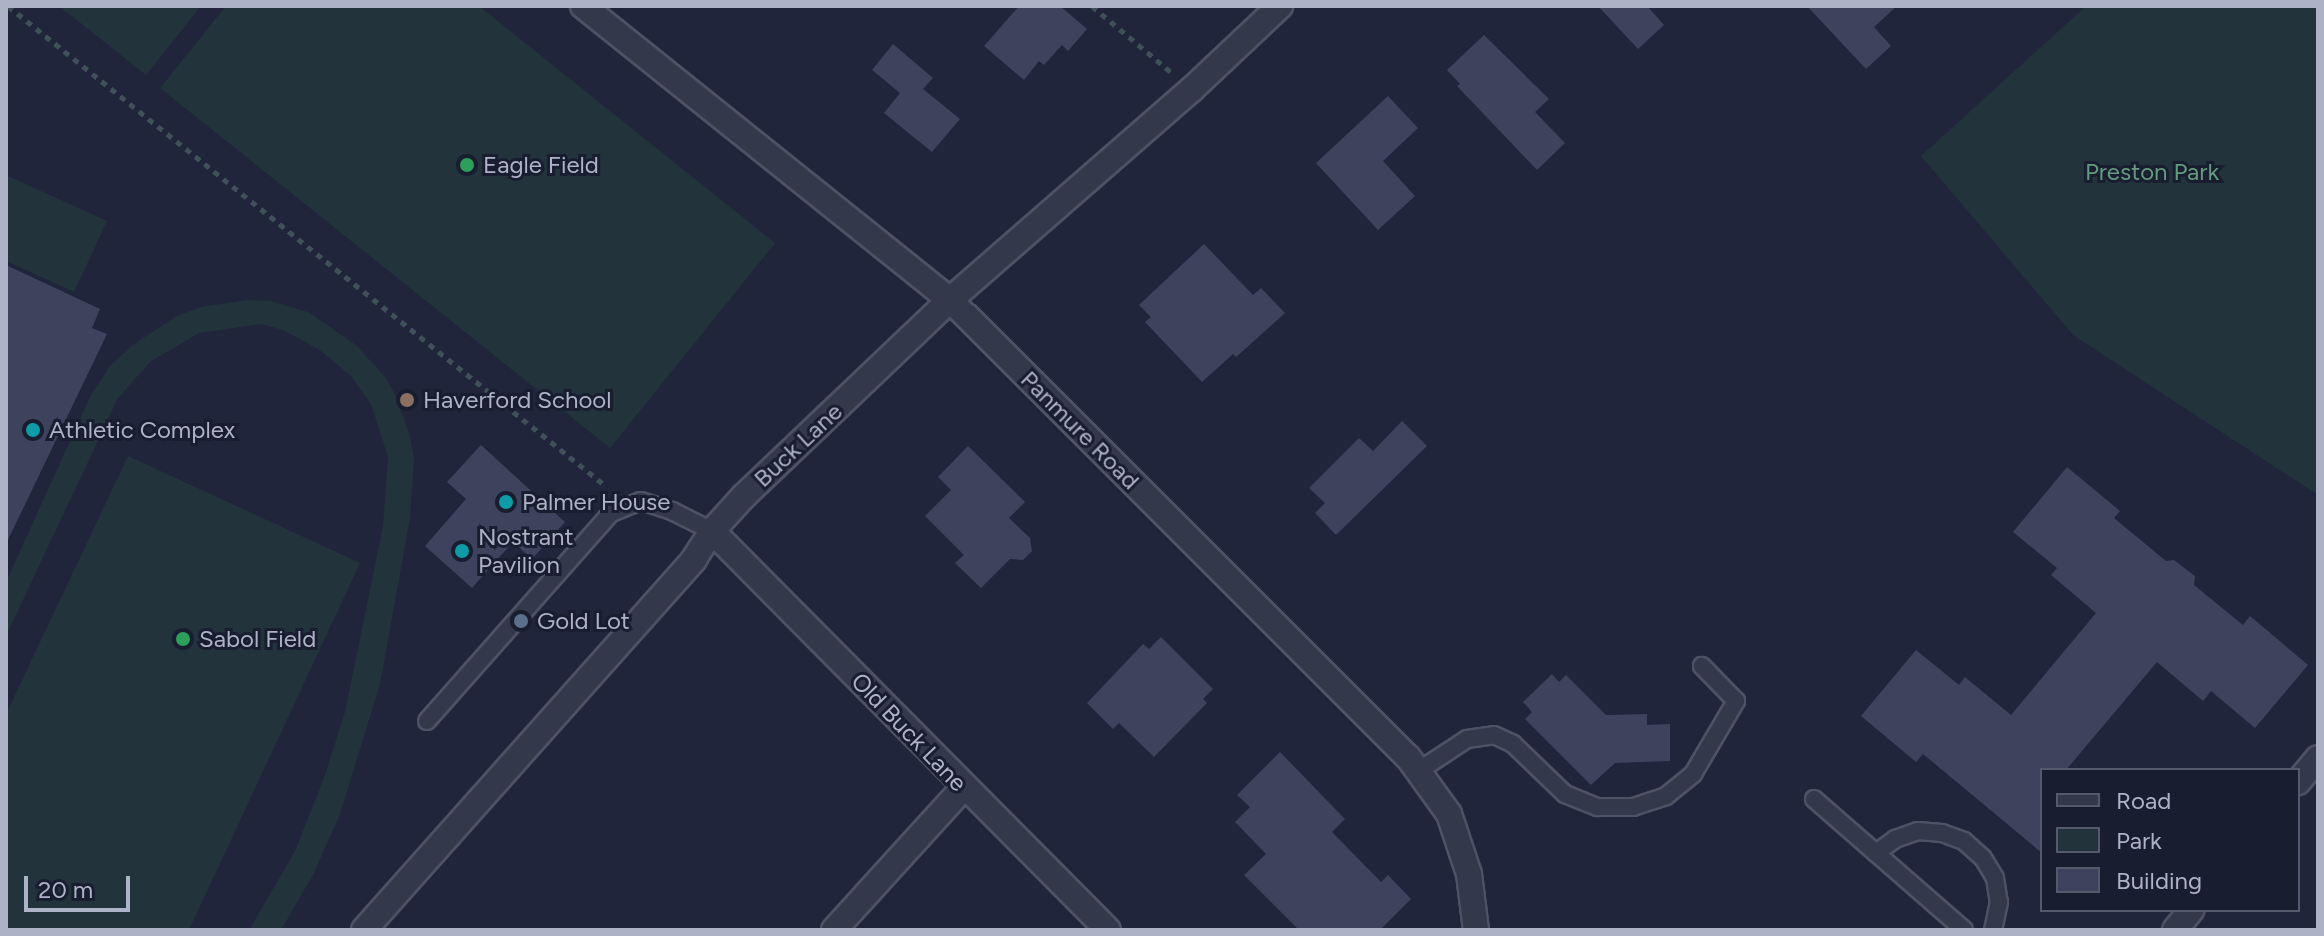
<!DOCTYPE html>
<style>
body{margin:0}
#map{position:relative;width:2324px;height:936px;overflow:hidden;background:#20253b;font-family:Figtree,sans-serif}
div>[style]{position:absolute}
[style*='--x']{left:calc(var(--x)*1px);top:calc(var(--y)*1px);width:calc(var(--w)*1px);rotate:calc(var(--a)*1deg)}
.green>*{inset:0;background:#22333c}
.building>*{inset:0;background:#3e435d}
.path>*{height:5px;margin-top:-2.5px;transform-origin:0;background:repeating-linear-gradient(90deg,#3f5059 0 6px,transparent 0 12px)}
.roads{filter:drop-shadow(2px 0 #4e5266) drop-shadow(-2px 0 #4e5266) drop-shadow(0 2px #4e5266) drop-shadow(0 -2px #4e5266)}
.lane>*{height:16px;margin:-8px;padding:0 8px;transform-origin:8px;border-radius:8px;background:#34384b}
.street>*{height:24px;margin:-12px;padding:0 12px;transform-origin:12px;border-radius:12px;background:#34384b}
.dots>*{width:22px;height:22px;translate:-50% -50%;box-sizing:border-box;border:4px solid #191d30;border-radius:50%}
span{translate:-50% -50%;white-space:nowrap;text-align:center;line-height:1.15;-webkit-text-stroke:6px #191d30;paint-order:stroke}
.poi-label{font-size:24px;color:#aeb2c7}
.left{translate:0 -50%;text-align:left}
.park-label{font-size:24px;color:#649a7d}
.street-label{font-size:24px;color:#aeb2c7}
.frame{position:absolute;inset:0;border:8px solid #aeb2c7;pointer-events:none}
.legend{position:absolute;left:2040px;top:768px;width:260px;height:144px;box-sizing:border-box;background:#191d30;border:2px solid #55596c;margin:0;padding:10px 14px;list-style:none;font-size:24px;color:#aeb2c7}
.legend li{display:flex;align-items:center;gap:16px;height:40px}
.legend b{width:40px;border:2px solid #55596c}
.scale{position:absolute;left:24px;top:876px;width:106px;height:36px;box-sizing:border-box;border:4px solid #aeb2c7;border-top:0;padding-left:10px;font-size:24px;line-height:28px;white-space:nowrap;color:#aeb2c7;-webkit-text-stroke:6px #191d30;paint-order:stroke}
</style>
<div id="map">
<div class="green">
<i style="clip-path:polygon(59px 6px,201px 6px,146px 75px)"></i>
<i style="clip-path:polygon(226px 6px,479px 6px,775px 243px,610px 448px,160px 88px)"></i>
<i style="clip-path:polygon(2086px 6px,2318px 6px,2318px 495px,2073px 335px,1921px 156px)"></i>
<i style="clip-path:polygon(6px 175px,107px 221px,74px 292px,6px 261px)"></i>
<i style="clip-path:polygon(247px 300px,271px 301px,308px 312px,356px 345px,386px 378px,396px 396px,410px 436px,414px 459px,410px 518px,380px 684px,340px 814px,314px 873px,281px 930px,249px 930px,295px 851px,324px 778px,345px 712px,383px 526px,388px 457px,371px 404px,351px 376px,320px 350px,283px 330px,261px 324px,199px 333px,150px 362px,118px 398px,6px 636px,6px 582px,90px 397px,109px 367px,134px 344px,177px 316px,201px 307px)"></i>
<i style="clip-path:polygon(128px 456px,360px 563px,189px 930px,6px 930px,6px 714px)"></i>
</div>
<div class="building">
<i style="clip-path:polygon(1019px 6px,1060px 6px,1087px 29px,1068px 51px,1062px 45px,1044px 65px,1039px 61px,1024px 80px,984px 46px)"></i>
<i style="clip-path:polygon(1598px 6px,1647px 6px,1664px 25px,1638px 49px)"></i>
<i style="clip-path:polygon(1807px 6px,1897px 6px,1874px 27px,1891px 46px,1866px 69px)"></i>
<i style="clip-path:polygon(1484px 35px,1549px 99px,1535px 112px,1565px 143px,1537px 170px,1457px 86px,1460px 84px,1447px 70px)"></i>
<i style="clip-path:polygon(893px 44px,933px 78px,923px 89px,960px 119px,932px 152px,884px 113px,900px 93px,872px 70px)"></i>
<i style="clip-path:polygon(1388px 96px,1418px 128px,1383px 161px,1415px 196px,1378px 230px,1316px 163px)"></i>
<i style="clip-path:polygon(1204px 244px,1253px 295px,1261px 288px,1285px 313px,1236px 357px,1233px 354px,1202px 382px,1145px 322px,1151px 317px,1139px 305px)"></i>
<i style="clip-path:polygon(6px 265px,100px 309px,92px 328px,107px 334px,6px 544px)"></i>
<i style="clip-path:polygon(1402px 421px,1427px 446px,1336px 535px,1315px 513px,1325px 503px,1309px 488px,1359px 438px,1373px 451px)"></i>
<i style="clip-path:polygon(481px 445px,565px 522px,532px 559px,513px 542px,472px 588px,425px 546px,466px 499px,447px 482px)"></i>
<i style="clip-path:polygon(968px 446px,1025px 502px,1009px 518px,1030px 538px,1032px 551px,1023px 560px,1010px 559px,981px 588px,955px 563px,964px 555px,925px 516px,951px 490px,938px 477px)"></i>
<i style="clip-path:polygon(2067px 467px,2120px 511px,2114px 518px,2166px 561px,2174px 560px,2195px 576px,2194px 585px,2243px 625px,2250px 616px,2308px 665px,2255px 728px,2211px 691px,2203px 701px,2157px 662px,2066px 770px,2042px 770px,2042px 853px,1923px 754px,1916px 762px,1861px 716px,1916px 650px,1959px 685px,1965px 677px,2011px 715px,2096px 613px,2051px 575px,2057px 568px,2013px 532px)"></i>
<i style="clip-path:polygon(1161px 637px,1213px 689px,1203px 699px,1207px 703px,1154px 757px,1119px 723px,1113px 729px,1087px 703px,1143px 644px,1149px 649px)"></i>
<i style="clip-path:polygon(1552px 674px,1559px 682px,1566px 675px,1606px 715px,1647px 714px,1647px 725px,1670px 724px,1670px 761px,1615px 763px,1591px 785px,1525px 719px,1532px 712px,1523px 702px)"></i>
<i style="clip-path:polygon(1280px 752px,1345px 819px,1332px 832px,1381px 882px,1388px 875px,1411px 899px,1380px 930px,1299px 930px,1244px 875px,1266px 854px,1235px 822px,1250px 807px,1237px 795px)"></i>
</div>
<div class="path">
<i style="--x:8;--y:6;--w:768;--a:38.76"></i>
<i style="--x:1092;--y:6;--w:103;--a:39.9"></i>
</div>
<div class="roads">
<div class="lane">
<i style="--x:427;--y:721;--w:278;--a:-48.5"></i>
<i style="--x:611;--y:513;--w:32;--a:-22"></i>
<i style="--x:641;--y:501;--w:33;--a:18"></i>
<i style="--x:672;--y:511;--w:45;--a:26.6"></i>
<i style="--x:1420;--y:770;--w:56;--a:-33.4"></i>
<i style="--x:1467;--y:739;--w:27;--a:-8"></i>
<i style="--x:1494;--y:735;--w:21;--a:25"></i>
<i style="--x:1513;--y:744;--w:72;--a:43.9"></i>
<i style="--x:1565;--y:794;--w:35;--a:22"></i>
<i style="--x:1598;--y:807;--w:35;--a:0"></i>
<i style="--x:1633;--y:807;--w:35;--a:-18"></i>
<i style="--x:1666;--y:796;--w:35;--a:-39"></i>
<i style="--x:1693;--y:774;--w:85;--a:-59.5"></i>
<i style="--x:1736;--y:701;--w:49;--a:-134.2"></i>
<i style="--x:1814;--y:799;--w:199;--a:41.1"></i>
<i style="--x:1876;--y:853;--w:24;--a:-36"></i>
<i style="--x:1895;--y:839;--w:24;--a:-19"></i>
<i style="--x:1918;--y:831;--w:24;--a:5"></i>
<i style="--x:1942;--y:833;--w:23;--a:20"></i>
<i style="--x:1964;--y:841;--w:25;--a:42"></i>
<i style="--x:1983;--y:858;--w:23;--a:59"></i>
<i style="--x:1995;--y:878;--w:24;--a:81"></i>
<i style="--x:1999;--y:902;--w:29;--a:102"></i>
</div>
<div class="street">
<i style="--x:583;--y:6;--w:470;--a:38.7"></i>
<i style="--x:950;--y:300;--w:647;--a:44.94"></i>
<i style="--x:1408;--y:757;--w:70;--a:54.3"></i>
<i style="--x:1449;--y:814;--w:63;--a:71.6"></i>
<i style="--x:1469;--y:874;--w:56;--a:82.9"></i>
<i style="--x:712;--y:531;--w:562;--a:45.22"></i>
<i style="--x:2298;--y:782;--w:31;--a:-50"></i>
<i style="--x:364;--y:930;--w:497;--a:-48.3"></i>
<i style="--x:694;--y:559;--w:33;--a:-57"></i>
<i style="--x:712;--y:531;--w:47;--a:-47.6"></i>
<i style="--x:744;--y:496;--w:284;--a:-43.6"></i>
<i style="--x:950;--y:300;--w:321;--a:-41.1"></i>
<i style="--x:1192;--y:89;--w:121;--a:-43.3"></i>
<i style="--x:834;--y:930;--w:192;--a:-47.7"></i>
<i style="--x:2175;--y:930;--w:26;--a:-51"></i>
</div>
</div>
<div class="dots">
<i style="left:467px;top:165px;background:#2e9e5b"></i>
<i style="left:407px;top:400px;background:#8d6e63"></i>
<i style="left:33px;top:430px;background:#0f9aa8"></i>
<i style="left:506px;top:502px;background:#0f9aa8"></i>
<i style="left:462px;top:551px;background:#0f9aa8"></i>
<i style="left:521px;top:621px;background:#5c6f8a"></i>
<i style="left:183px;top:639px;background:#2e9e5b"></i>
</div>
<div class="poi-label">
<span class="left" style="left:483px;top:165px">Eagle Field</span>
<span class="left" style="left:423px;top:400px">Haverford School</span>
<span class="left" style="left:49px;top:430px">Athletic Complex</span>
<span class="left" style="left:522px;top:502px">Palmer House</span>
<span class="left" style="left:478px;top:551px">Nostrant<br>Pavilion</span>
<span class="left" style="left:537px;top:621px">Gold Lot</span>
<span class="left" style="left:199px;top:639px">Sabol Field</span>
</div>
<div class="park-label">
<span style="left:2152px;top:172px">Preston Park</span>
</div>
<div class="street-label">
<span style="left:1080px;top:430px;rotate:45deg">Panmure Road</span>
<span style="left:798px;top:445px;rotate:-43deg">Buck Lane</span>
<span style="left:909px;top:732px;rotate:46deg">Old Buck Lane</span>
</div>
<div class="frame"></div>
<ul class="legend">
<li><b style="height:10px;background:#34384b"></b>Road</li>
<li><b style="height:22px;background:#22333c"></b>Park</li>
<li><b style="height:22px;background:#3e435d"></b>Building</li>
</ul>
<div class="scale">20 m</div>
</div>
